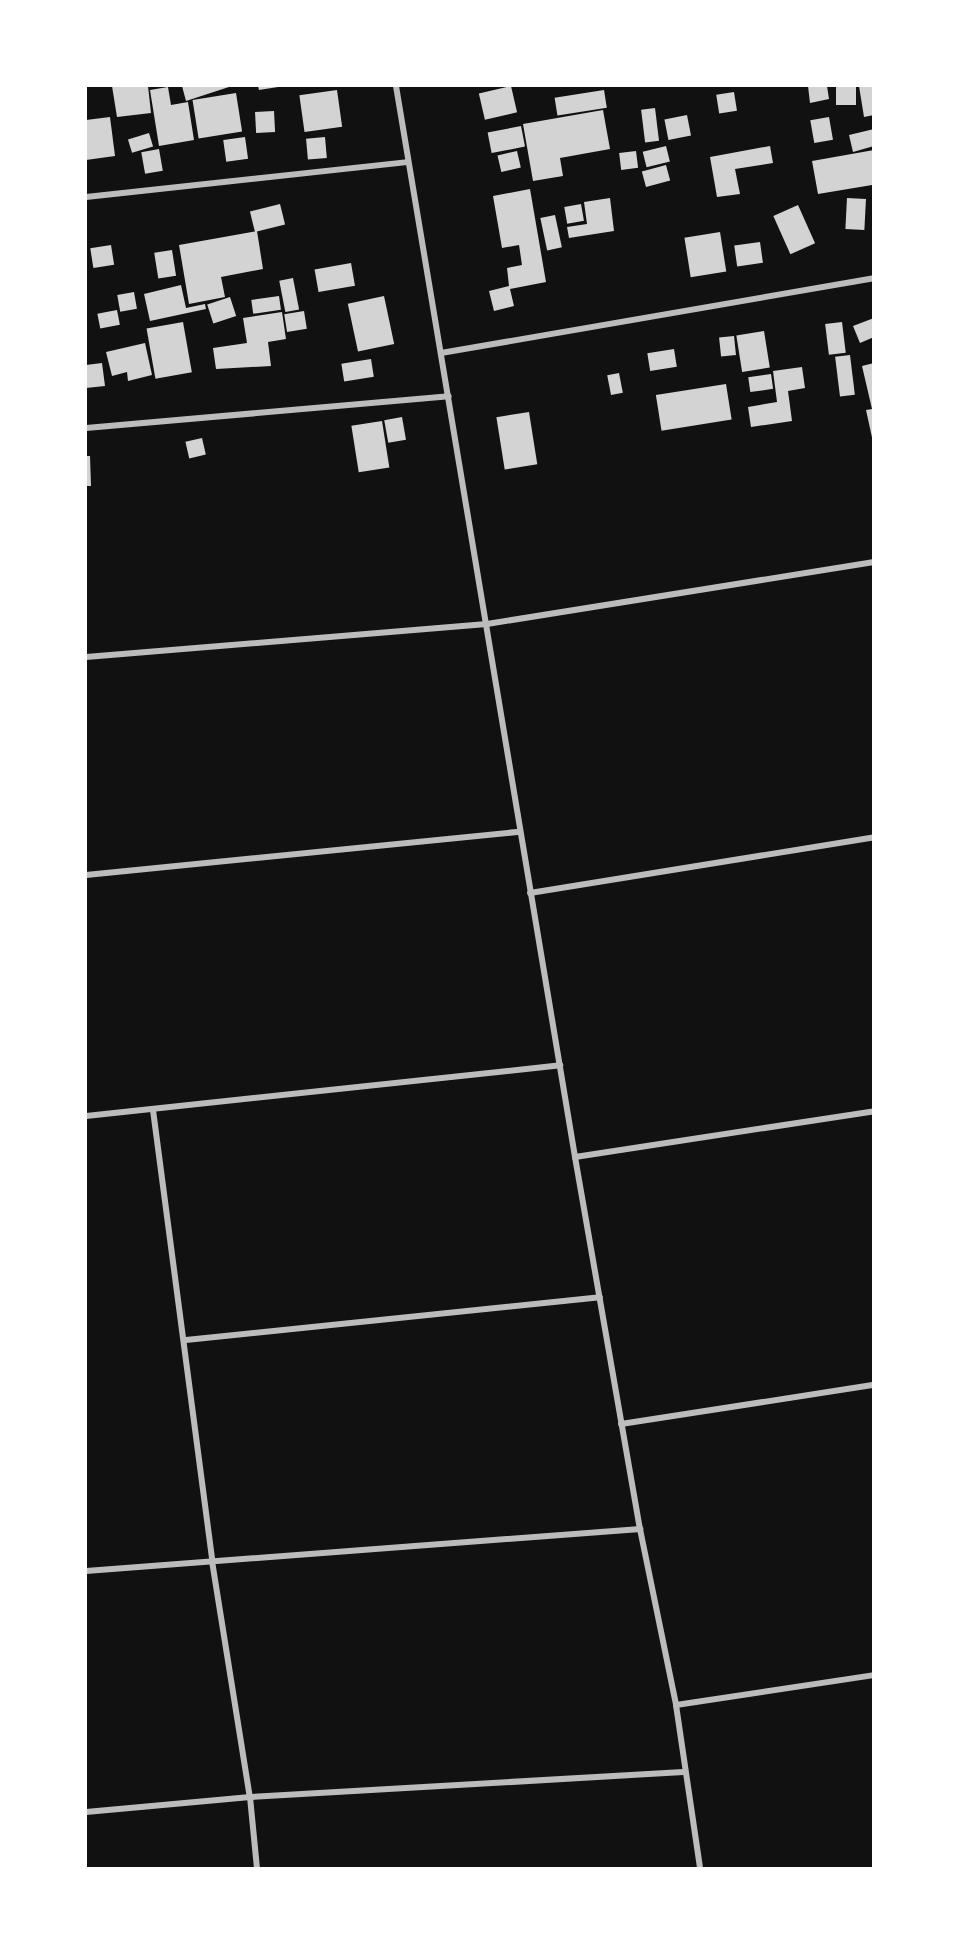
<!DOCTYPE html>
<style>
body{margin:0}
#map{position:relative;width:959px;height:1954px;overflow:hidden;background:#111;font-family:"DM Sans",sans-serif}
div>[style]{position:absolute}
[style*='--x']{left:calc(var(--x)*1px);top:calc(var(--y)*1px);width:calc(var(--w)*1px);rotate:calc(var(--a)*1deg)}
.building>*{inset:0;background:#d3d3d3;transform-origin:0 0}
.minor>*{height:6px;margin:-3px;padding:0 3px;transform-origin:3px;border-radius:3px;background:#bcbcbc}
span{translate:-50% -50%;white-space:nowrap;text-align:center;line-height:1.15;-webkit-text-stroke:4.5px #fff;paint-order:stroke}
.frame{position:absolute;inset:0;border:87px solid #fff;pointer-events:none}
</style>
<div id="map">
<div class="building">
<i style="clip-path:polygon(112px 86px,148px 86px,151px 113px,117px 117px)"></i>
<i style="clip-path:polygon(182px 86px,232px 86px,186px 101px)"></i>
<i style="clip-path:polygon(258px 86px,278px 86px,278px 87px,259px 90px)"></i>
<i style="left:511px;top:86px;width:27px;height:33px;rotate:77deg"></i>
<i style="clip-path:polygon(808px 86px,827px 86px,829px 99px,810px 103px)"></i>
<i style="left:836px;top:86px;width:20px;height:19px"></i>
<i style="clip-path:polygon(859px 86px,874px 86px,874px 115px,864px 117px)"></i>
<i style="clip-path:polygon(168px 87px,171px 105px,188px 102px,194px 140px,159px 146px,150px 90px)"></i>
<i style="left:337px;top:90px;width:37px;height:38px;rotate:82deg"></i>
<i style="left:604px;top:90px;width:18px;height:50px;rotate:81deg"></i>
<i style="left:734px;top:92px;width:19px;height:18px;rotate:81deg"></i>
<i style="left:236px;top:93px;width:39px;height:44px;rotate:81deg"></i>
<i style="left:655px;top:108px;width:33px;height:14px;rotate:83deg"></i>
<i style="clip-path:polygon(603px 110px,610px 149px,560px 158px,563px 176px,533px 181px,523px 124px)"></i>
<i style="left:274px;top:111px;width:21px;height:19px;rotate:87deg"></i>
<i style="left:687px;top:115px;width:21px;height:23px;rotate:79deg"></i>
<i style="clip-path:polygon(110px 117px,115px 156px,86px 160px,86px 120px)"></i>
<i style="left:829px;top:117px;width:23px;height:19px;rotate:80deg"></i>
<i style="left:521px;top:126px;width:21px;height:34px;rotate:79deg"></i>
<i style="clip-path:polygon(874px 129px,874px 146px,853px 152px,849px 135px)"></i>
<i style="left:149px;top:133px;width:14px;height:22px;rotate:73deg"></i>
<i style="left:245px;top:137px;width:22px;height:22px;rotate:82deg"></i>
<i style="left:325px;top:137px;width:21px;height:19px;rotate:85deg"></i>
<i style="left:666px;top:146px;width:16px;height:24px;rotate:76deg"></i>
<i style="clip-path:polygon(770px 146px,773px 163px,735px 169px,740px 194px,717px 197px,710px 157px)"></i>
<i style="left:159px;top:149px;width:22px;height:18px;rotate:80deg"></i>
<i style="clip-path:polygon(874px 150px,874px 189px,872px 185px,818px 194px,812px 161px)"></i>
<i style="left:517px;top:151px;width:17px;height:20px;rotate:77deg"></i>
<i style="left:636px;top:151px;width:17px;height:17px;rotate:83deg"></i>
<i style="left:666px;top:165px;width:16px;height:25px;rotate:75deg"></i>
<i style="clip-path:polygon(530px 189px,546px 282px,510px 289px,514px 306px,494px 311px,489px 291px,509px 286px,507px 268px,522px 265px,519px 245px,502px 248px,493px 196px)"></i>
<i style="clip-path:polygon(610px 198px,614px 231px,569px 238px,567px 227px,587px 224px,584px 202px)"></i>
<i style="left:847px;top:198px;width:19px;height:31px;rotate:3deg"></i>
<i style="left:280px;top:204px;width:21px;height:31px;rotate:76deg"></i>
<i style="left:581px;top:204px;width:17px;height:17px;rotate:80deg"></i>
<i style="left:798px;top:205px;width:42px;height:27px;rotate:66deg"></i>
<i style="left:555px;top:215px;width:33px;height:15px;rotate:78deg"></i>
<i style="clip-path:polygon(257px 231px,263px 269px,221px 277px,225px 297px,189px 304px,179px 245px)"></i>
<i style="left:720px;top:232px;width:40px;height:36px;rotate:81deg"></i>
<i style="left:760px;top:242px;width:21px;height:26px;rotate:82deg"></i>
<i style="left:111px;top:245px;width:20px;height:21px;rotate:81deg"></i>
<i style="left:172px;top:250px;width:26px;height:18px;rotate:81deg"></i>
<i style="left:351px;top:263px;width:23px;height:37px;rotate:80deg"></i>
<i style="left:293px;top:278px;width:32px;height:14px;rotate:79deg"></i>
<i style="clip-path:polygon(181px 285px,186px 308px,205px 304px,206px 309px,150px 321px,144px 294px)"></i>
<i style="left:134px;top:292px;width:17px;height:17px;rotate:80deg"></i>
<i style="left:279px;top:296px;width:14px;height:28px;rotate:82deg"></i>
<i style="left:384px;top:296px;width:49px;height:37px;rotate:78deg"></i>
<i style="left:230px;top:297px;width:20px;height:24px;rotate:72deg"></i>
<i style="left:117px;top:310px;width:15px;height:20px;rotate:79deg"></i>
<i style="left:304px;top:311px;width:18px;height:20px;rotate:81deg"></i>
<i style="clip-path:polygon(282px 312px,286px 339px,268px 342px,271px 366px,216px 369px,213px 348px,247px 343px,243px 318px)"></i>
<i style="clip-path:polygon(874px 318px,874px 337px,860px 343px,853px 326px)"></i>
<i style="left:183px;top:322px;width:51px;height:37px;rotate:80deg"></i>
<i style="left:842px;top:322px;width:31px;height:17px;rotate:83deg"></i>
<i style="left:764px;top:331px;width:37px;height:28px;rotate:81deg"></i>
<i style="left:734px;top:336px;width:19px;height:15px;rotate:84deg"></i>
<i style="clip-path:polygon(145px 343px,152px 375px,128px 381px,127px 372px,112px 376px,106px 352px)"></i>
<i style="left:674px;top:349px;width:18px;height:27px;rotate:81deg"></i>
<i style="left:850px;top:355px;width:40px;height:15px;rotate:83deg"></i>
<i style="left:371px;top:359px;width:18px;height:30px;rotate:81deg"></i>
<i style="clip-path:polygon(102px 363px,105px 386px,86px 388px,86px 365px)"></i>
<i style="clip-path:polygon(874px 363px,874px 441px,873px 442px,866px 410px,872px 409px,862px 366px)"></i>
<i style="clip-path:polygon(802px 367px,805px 388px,788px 391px,792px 421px,751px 427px,748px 407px,777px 402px,773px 371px)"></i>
<i style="left:619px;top:373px;width:20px;height:12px;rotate:79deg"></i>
<i style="left:771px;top:374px;width:15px;height:23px;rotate:82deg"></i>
<i style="left:726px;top:384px;width:36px;height:71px;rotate:81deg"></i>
<i style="left:529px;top:412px;width:53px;height:33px;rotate:81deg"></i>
<i style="left:402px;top:417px;width:23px;height:18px;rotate:80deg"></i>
<i style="left:382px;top:421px;width:47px;height:31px;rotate:81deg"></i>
<i style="left:202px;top:438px;width:17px;height:17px;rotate:77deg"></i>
<i style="clip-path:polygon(86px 456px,90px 456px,91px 486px,86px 486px)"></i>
</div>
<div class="minor">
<i style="--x:396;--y:86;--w:1086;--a:80.51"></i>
<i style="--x:575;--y:1157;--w:378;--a:80.1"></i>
<i style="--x:640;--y:1529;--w:180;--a:78.4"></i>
<i style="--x:676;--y:1705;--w:165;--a:81.6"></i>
<i style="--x:86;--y:197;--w:323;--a:-6.2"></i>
<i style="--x:441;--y:353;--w:439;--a:-9.8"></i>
<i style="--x:86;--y:428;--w:364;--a:-5"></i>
<i style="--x:86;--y:657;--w:402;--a:-4.7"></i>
<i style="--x:487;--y:624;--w:392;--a:-9.1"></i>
<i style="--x:86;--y:875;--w:436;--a:-5.7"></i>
<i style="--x:530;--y:893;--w:349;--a:-9.2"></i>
<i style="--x:153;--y:1110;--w:455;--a:82.5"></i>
<i style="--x:212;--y:1561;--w:239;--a:80.9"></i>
<i style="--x:250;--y:1797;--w:71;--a:84.4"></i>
<i style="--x:86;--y:1116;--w:477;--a:-6.1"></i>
<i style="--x:575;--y:1157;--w:303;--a:-8.7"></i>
<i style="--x:186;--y:1340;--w:416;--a:-5.9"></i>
<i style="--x:621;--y:1424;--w:256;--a:-8.8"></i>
<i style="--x:86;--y:1571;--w:556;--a:-4.34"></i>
<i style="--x:676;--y:1705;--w:200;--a:-8.6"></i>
<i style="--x:86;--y:1812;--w:165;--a:-5.2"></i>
<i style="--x:250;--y:1797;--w:434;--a:-3.3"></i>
</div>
<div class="frame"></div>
</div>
